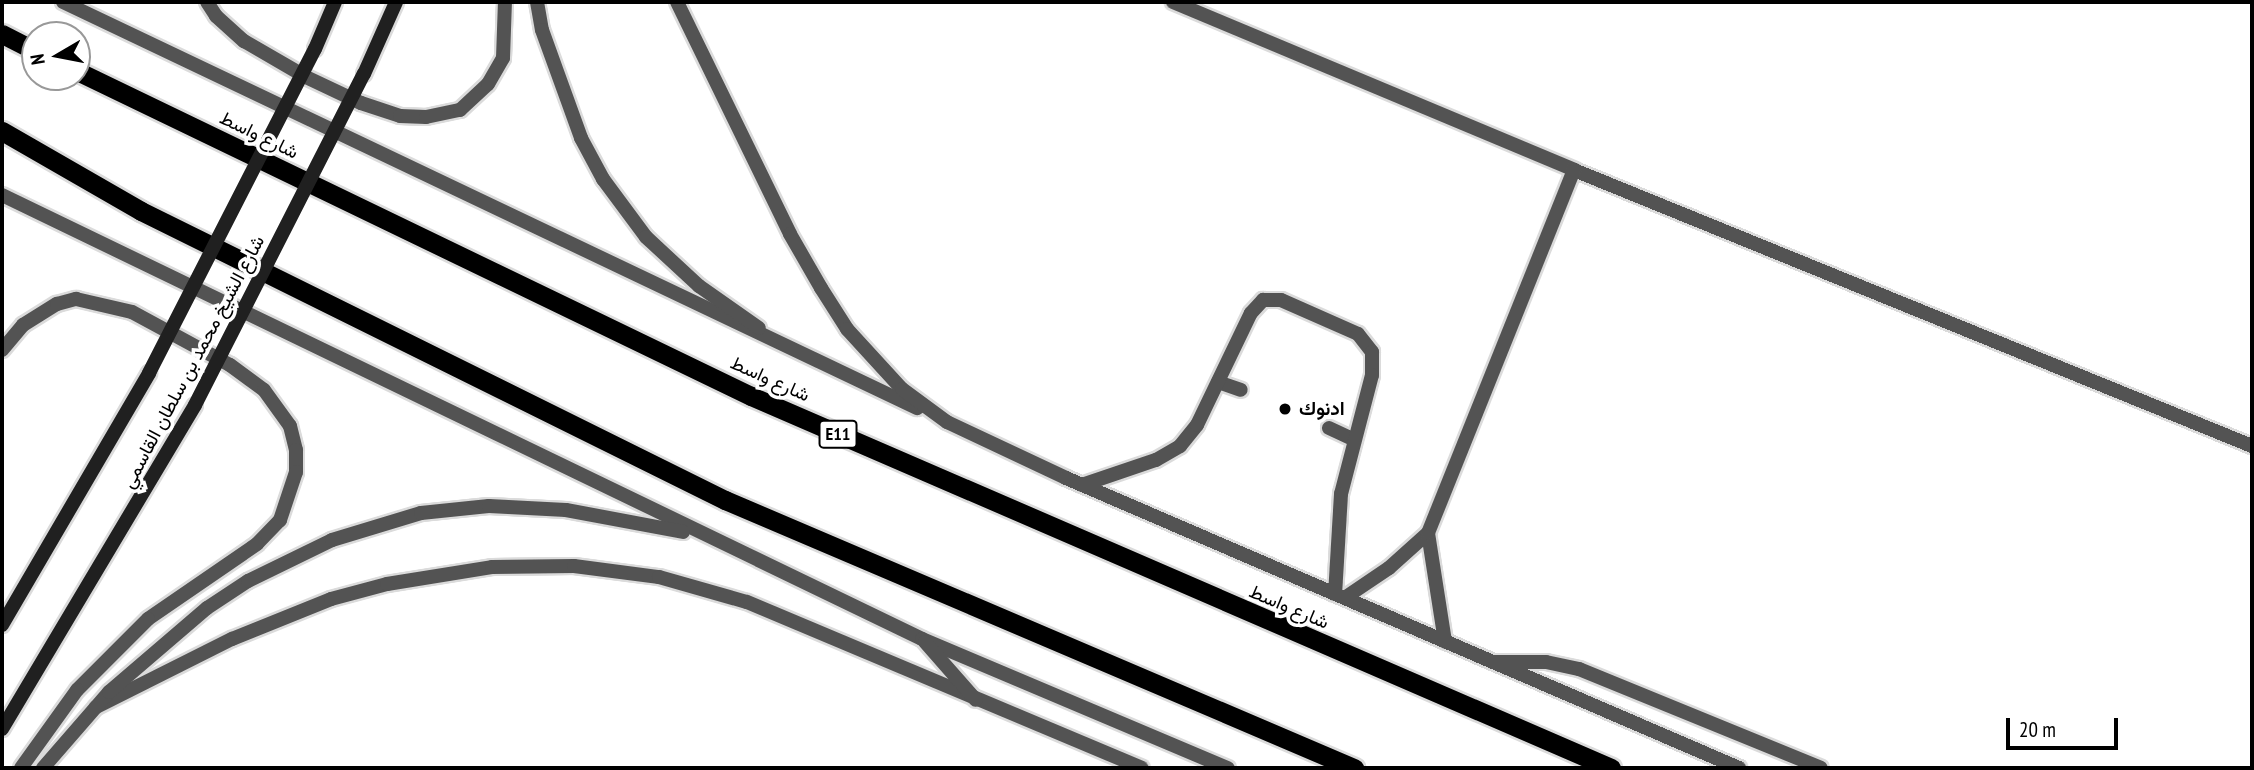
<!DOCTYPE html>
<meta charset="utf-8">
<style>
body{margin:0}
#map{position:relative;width:2254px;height:770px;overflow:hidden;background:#fff;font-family:"PT Sans Narrow",Vazirmatn,sans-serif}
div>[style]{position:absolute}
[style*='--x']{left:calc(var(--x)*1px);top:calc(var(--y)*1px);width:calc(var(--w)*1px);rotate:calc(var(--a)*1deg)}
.roads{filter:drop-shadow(2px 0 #dbdbdb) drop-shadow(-2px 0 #dbdbdb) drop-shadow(0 2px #dbdbdb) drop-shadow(0 -2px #dbdbdb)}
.service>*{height:14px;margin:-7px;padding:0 7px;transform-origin:7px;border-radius:7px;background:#535353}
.minor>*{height:14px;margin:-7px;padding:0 7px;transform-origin:7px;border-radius:7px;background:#535353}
.tertiary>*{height:14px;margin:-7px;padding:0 7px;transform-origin:7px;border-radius:7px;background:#535353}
.secondary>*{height:14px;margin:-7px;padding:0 7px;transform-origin:7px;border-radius:7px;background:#202020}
.trunk>*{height:19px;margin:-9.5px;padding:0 9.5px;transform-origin:9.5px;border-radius:9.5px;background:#000}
.secondary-bridge>*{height:14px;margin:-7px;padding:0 7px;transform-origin:7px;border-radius:7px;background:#202020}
.dots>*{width:19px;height:19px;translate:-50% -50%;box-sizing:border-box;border:4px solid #fff;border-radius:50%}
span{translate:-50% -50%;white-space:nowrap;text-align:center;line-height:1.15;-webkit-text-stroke:7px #fff;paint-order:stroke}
.shield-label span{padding:2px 5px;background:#fff;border:2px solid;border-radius:5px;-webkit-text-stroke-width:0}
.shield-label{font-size:18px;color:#000;font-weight:700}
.street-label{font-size:19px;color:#000}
.poi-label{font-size:19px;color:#000;font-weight:700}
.left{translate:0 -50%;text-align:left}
.frame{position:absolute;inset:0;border:4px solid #000;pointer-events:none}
.north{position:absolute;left:21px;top:21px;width:70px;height:70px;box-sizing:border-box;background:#fff;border:2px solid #999;border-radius:50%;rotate:260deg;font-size:19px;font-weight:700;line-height:28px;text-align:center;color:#000}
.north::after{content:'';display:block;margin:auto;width:24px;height:32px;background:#000;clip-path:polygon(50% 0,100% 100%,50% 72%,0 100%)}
.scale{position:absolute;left:2006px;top:718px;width:112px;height:32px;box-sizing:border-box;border:4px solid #000;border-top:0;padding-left:9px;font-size:21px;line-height:24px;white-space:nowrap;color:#000;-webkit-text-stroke:5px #fff;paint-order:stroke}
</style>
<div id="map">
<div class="roads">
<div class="service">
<i style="--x:1218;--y:382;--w:24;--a:19"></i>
<i style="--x:1329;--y:428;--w:26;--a:25"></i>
<i style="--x:1082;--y:485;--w:78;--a:-18.7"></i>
<i style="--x:1156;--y:460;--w:28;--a:-30"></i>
<i style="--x:1180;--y:446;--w:27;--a:-51"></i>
<i style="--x:1197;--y:425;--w:124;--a:-64.3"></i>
<i style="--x:1251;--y:313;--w:18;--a:-47"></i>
<i style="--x:1263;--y:300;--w:18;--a:0"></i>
<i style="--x:1281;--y:300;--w:84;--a:23.8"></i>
<i style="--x:1358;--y:334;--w:23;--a:52"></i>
<i style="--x:1372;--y:352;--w:23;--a:90"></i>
<i style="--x:1372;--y:375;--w:123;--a:104.6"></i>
<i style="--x:1341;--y:494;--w:100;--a:93.4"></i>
</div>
<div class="minor">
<i style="--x:1173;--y:2;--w:435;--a:22.7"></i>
<i style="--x:1574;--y:170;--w:732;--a:22.15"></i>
<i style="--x:1428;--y:533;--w:110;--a:81.1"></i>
<i style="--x:1346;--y:597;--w:52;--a:-34"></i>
<i style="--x:1389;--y:568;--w:52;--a:-41.9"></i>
<i style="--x:1428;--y:533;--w:391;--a:-68.1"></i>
<i style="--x:1493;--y:662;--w:53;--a:0"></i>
<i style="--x:1546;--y:662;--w:34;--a:12"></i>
<i style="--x:1579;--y:669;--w:261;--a:22.2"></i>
<i style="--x:96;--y:707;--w:152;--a:-26.6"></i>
<i style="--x:232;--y:639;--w:107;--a:-22"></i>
<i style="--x:331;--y:599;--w:58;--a:-15"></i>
<i style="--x:387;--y:584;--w:106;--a:-9.2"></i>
<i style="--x:492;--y:567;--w:82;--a:-0.7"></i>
<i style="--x:574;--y:566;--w:86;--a:7.4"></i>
<i style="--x:659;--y:577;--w:91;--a:15.9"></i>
<i style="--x:747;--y:602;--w:428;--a:22.8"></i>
</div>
<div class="tertiary">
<i style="--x:63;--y:2;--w:946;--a:25.43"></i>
<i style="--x:207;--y:2;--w:17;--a:57"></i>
<i style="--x:216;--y:16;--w:38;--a:42"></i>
<i style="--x:244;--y:41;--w:72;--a:30.1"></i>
<i style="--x:306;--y:77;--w:61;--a:25.3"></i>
<i style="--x:361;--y:103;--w:41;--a:18.4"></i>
<i style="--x:400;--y:116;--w:26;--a:2"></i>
<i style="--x:426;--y:117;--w:35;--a:-12"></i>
<i style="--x:460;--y:110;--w:38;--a:-43"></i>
<i style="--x:488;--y:84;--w:30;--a:-60"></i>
<i style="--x:503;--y:58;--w:56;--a:-88"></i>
<i style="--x:537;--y:2;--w:28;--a:80"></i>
<i style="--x:542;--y:30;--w:115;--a:70.1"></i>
<i style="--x:581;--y:138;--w:47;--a:61.8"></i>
<i style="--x:603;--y:179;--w:72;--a:53.4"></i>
<i style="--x:646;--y:237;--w:72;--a:42.8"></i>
<i style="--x:699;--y:286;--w:73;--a:35"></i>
<i style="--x:677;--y:2;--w:258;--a:64"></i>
<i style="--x:790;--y:234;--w:62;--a:60.1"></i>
<i style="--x:821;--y:288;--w:49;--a:57.6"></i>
<i style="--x:847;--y:329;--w:81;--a:47.5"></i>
<i style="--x:902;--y:389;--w:56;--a:36.3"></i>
<i style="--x:947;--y:422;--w:132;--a:25.2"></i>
<i style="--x:1066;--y:478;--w:733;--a:23.31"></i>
<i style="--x:2;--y:195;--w:1022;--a:25.76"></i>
<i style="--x:922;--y:639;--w:332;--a:22.9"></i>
<i style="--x:2;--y:350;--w:33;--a:-50"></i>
<i style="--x:23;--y:325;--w:40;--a:-32"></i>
<i style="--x:57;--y:304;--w:20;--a:-15"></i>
<i style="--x:76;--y:299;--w:57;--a:13.1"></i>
<i style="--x:132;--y:312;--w:111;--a:28.4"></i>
<i style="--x:230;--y:365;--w:42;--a:36.3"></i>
<i style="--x:264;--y:390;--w:44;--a:54.2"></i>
<i style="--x:290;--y:426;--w:25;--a:76"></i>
<i style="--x:296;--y:450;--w:22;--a:90"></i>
<i style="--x:296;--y:472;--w:51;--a:108.4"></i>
<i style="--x:280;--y:520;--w:33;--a:134"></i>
<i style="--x:257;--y:544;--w:132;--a:145.5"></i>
<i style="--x:148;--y:619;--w:100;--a:135"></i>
<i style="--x:77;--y:690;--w:96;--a:125.7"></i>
<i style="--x:925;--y:642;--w:77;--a:48.7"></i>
<i style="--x:43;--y:768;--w:101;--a:-49"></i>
<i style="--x:109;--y:692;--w:129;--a:-40.6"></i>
<i style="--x:207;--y:608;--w:49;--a:-33.4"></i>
<i style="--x:248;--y:581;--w:93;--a:-26"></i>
<i style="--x:332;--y:540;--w:93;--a:-16.9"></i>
<i style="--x:421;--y:513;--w:68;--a:-5.9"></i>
<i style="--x:489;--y:506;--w:77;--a:3"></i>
<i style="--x:566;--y:510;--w:119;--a:10.6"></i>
</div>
<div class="secondary">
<i style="--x:315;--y:49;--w:51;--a:-66.9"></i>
<i style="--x:364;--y:74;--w:79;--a:-66"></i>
<i style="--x:2;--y:625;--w:292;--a:-59.7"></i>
<i style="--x:2;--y:729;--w:377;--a:-59.2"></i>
</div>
<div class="trunk">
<i style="--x:2;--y:34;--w:37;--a:27"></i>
<i style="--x:77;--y:71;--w:748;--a:25.74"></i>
<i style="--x:751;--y:396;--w:937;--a:23.39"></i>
<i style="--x:2;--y:131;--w:160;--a:29.9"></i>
<i style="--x:141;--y:211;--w:652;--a:26.33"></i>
<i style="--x:725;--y:500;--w:684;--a:23.08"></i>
</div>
</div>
<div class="secondary-bridge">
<i style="--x:149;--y:373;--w:364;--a:-62.9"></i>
<i style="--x:195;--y:405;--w:372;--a:-63"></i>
</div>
<div class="dots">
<i style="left:1285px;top:409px;background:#000"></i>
</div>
<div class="shield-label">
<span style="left:838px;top:434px">E11</span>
</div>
<div class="street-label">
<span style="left:259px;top:135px;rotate:26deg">شارع واسط</span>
<span style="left:193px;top:362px;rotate:-62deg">شارع الشيخ محمد بن سلطان القاسمي</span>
<span style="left:770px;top:379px;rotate:24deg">شارع واسط</span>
<span style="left:1289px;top:607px;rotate:23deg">شارع واسط</span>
</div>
<div class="poi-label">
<span class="left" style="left:1299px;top:409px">ادنوك</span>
</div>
<div class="frame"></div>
<div class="north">N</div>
<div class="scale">20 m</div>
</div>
